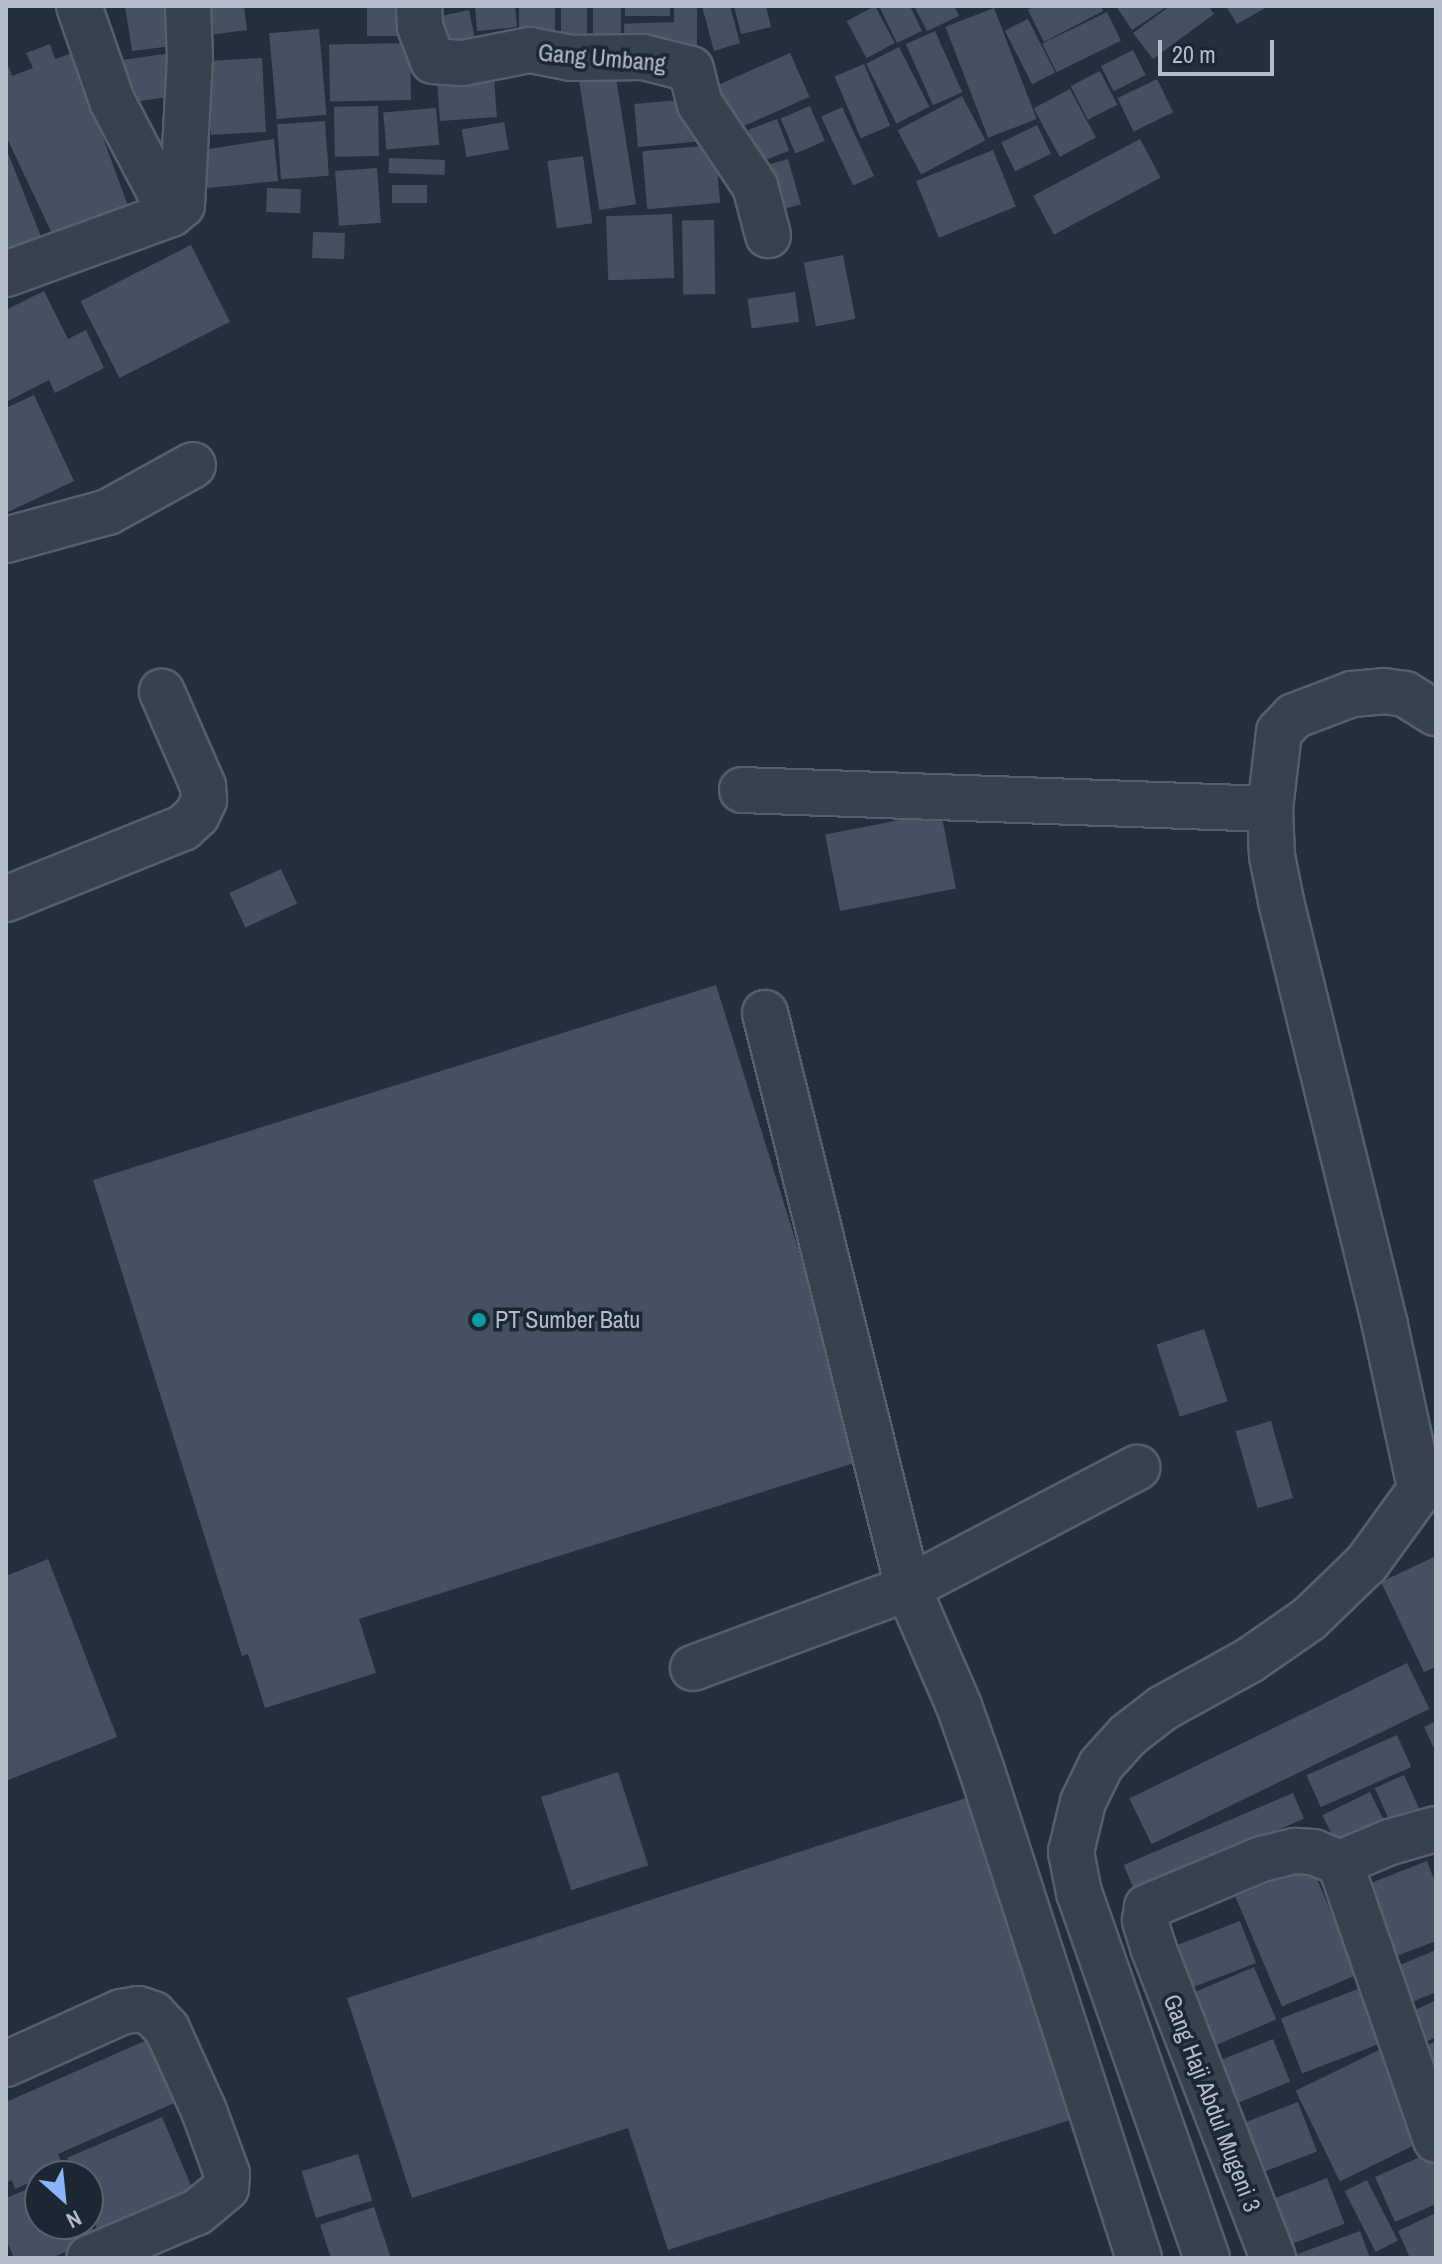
<!DOCTYPE html>
<style>
body{margin:0}
#map{position:relative;width:1442px;height:2264px;overflow:hidden;background:#242f3e;font-family:"Archivo Narrow",sans-serif}
div>[style]{position:absolute}
[style*='--x']{left:calc(var(--x)*1px);top:calc(var(--y)*1px);width:calc(var(--w)*1px);rotate:calc(var(--a)*1deg)}
.building>*{inset:0;background:#455162;transform-origin:0 0}
.roads{filter:drop-shadow(2px 0 #565f6c) drop-shadow(-2px 0 #565f6c) drop-shadow(0 2px #565f6c) drop-shadow(0 -2px #565f6c)}
.minor>*{height:44px;margin:-22px;padding:0 22px;transform-origin:22px;border-radius:22px;background:#38414e}
.dots>*{width:22px;height:22px;translate:-50% -50%;box-sizing:border-box;border:4px solid #1d2633;border-radius:50%}
span{translate:-50% -50%;white-space:nowrap;text-align:center;line-height:1.15;-webkit-text-stroke:7px #1d2633;paint-order:stroke}
.street-label{font-size:24px;color:#b4bcc9}
.poi-label{font-size:24px;color:#b4bcc9}
.left{translate:0 -50%;text-align:left}
.frame{position:absolute;inset:0;border:8px solid #b4bcc9;pointer-events:none}
.north{position:absolute;left:24px;top:2160px;width:80px;height:80px;box-sizing:border-box;background:#1d2633;border:2px solid #59626f;border-radius:50%;rotate:153deg;font-size:22px;font-weight:700;line-height:32px;text-align:center;color:#b4bcc9}
.north::after{content:'';display:block;margin:auto;width:28px;height:36px;background:#8ab4f8;clip-path:polygon(50% 0,100% 100%,50% 72%,0 100%)}
.scale{position:absolute;left:1158px;top:40px;width:116px;height:36px;box-sizing:border-box;border:4px solid #b4bcc9;border-top:0;padding-left:10px;font-size:24px;line-height:28px;white-space:nowrap;color:#b4bcc9;-webkit-text-stroke:6px #1d2633;paint-order:stroke}
</style>
<div id="map">
<div class="building">
<i style="clip-path:polygon(125px 6px,167px 6px,172px 46px,132px 51px)"></i>
<i style="clip-path:polygon(197px 6px,244px 6px,247px 30px,201px 36px)"></i>
<i style="left:367px;top:6px;width:39px;height:30px"></i>
<i style="clip-path:polygon(475px 6px,515px 6px,517px 27px,477px 31px)"></i>
<i style="left:519px;top:6px;width:36px;height:33px"></i>
<i style="left:561px;top:6px;width:26px;height:41px"></i>
<i style="left:593px;top:6px;width:28px;height:48px"></i>
<i style="left:625px;top:6px;width:45px;height:10px"></i>
<i style="left:674px;top:6px;width:23px;height:54px"></i>
<i style="clip-path:polygon(702px 6px,730px 6px,740px 43px,714px 51px)"></i>
<i style="clip-path:polygon(734px 6px,766px 6px,771px 27px,741px 34px)"></i>
<i style="left:875px;top:6px;width:42px;height:32px;rotate:62deg"></i>
<i style="clip-path:polygon(879px 6px,910px 6px,922px 31px,897px 43px)"></i>
<i style="clip-path:polygon(914px 6px,954px 6px,959px 16px,927px 31px)"></i>
<i style="clip-path:polygon(1035px 6px,1101px 6px,1103px 11px,1044px 42px,1028px 10px)"></i>
<i style="clip-path:polygon(1116px 6px,1168px 6px,1132px 30px)"></i>
<i style="clip-path:polygon(1170px 6px,1208px 6px,1214px 14px,1153px 59px,1133px 33px)"></i>
<i style="clip-path:polygon(1226px 6px,1269px 6px,1237px 24px)"></i>
<i style="left:994px;top:8px;width:119px;height:52px;rotate:69deg"></i>
<i style="left:469px;top:10px;width:43px;height:41px;rotate:78deg"></i>
<i style="left:1107px;top:12px;width:32px;height:72px;rotate:64deg"></i>
<i style="left:1028px;top:19px;width:60px;height:26px;rotate:63deg"></i>
<i style="left:676px;top:22px;width:32px;height:52px;rotate:88deg"></i>
<i style="left:319px;top:29px;width:86px;height:50px;rotate:85deg"></i>
<i style="left:935px;top:31px;width:67px;height:32px;rotate:66deg"></i>
<i style="left:410px;top:43px;width:57px;height:81px;rotate:89deg"></i>
<i style="clip-path:polygon(50px 44px,55px 59px,72px 53px,128px 206px,54px 238px,6px 136px,6px 60px,12px 76px,33px 68px,26px 53px)"></i>
<i style="left:899px;top:47px;width:67px;height:37px;rotate:63deg"></i>
<i style="left:1133px;top:50px;width:28px;height:36px;rotate:63deg"></i>
<i style="left:179px;top:52px;width:43px;height:67px;rotate:82deg"></i>
<i style="left:790px;top:53px;width:48px;height:78px;rotate:66deg"></i>
<i style="left:262px;top:58px;width:74px;height:55px;rotate:87deg"></i>
<i style="left:864px;top:64px;width:67px;height:32px;rotate:67deg"></i>
<i style="left:614px;top:65px;width:141px;height:37px;rotate:81deg"></i>
<i style="left:1100px;top:71px;width:38px;height:33px;rotate:63deg"></i>
<i style="left:494px;top:77px;width:40px;height:57px;rotate:86deg"></i>
<i style="left:1157px;top:79px;width:37px;height:44px;rotate:64deg"></i>
<i style="left:1070px;top:89px;width:55px;height:41px;rotate:62deg"></i>
<i style="left:962px;top:96px;width:50px;height:73px;rotate:62deg"></i>
<i style="left:692px;top:99px;width:43px;height:58px;rotate:85deg"></i>
<i style="left:378px;top:106px;width:50px;height:44px;rotate:89deg"></i>
<i style="left:810px;top:106px;width:38px;height:32px;rotate:67deg"></i>
<i style="left:842px;top:107px;width:76px;height:23px;rotate:65deg"></i>
<i style="left:436px;top:108px;width:37px;height:53px;rotate:85deg"></i>
<i style="left:777px;top:119px;width:34px;height:31px;rotate:69deg"></i>
<i style="left:325px;top:121px;width:55px;height:48px;rotate:86deg"></i>
<i style="left:504px;top:122px;width:28px;height:43px;rotate:80deg"></i>
<i style="left:1037px;top:125px;width:32px;height:40px;rotate:64deg"></i>
<i style="clip-path:polygon(274px 139px,278px 181px,187px 190px,189px 152px)"></i>
<i style="left:1140px;top:139px;width:44px;height:121px;rotate:62deg"></i>
<i style="left:715px;top:145px;width:58px;height:73px;rotate:85deg"></i>
<i style="clip-path:polygon(6px 148px,42px 239px,6px 253px)"></i>
<i style="left:993px;top:150px;width:61px;height:83px;rotate:68deg"></i>
<i style="left:583px;top:156px;width:68px;height:36px;rotate:82deg"></i>
<i style="left:389px;top:158px;width:56px;height:15px;rotate:2deg"></i>
<i style="left:788px;top:159px;width:47px;height:34px;rotate:74deg"></i>
<i style="left:377px;top:168px;width:55px;height:42px;rotate:86deg"></i>
<i style="left:392px;top:185px;width:35px;height:18px"></i>
<i style="left:267px;top:188px;width:34px;height:24px;rotate:2deg"></i>
<i style="left:672px;top:214px;width:64px;height:66px;rotate:88deg"></i>
<i style="left:714px;top:220px;width:74px;height:32px;rotate:89deg"></i>
<i style="left:313px;top:232px;width:32px;height:26px;rotate:2deg"></i>
<i style="left:191px;top:245px;width:86px;height:124px;rotate:63deg"></i>
<i style="left:843px;top:255px;width:65px;height:40px;rotate:79deg"></i>
<i style="clip-path:polygon(44px 291px,68px 339px,86px 330px,104px 368px,55px 393px,49px 380px,6px 402px,6px 310px)"></i>
<i style="left:795px;top:292px;width:30px;height:48px;rotate:82deg"></i>
<i style="clip-path:polygon(34px 395px,74px 481px,6px 513px,6px 408px)"></i>
<i style="left:941px;top:812px;width:78px;height:118px;rotate:79deg"></i>
<i style="left:281px;top:869px;width:38px;height:57px;rotate:65deg"></i>
<i style="clip-path:polygon(716px 985px,864px 1460px,359px 1619px,376px 1673px,265px 1708px,248px 1654px,242px 1656px,93px 1180px)"></i>
<i style="left:1204px;top:1329px;width:76px;height:50px;rotate:72deg"></i>
<i style="left:1271px;top:1421px;width:80px;height:37px;rotate:74deg"></i>
<i style="clip-path:polygon(1436px 1556px,1436px 1667px,1424px 1672px,1381px 1582px)"></i>
<i style="clip-path:polygon(48px 1559px,117px 1737px,6px 1781px,6px 1576px)"></i>
<i style="left:1407px;top:1663px;width:51px;height:309px;rotate:64deg"></i>
<i style="clip-path:polygon(1436px 1721px,1436px 1753px,1424px 1727px)"></i>
<i style="left:1397px;top:1735px;width:35px;height:99px;rotate:66deg"></i>
<i style="left:618px;top:1772px;width:98px;height:81px;rotate:72deg"></i>
<i style="left:1404px;top:1775px;width:37px;height:32px;rotate:66deg"></i>
<i style="left:1370px;top:1792px;width:34px;height:53px;rotate:64deg"></i>
<i style="left:1293px;top:1793px;width:28px;height:184px;rotate:67deg"></i>
<i style="clip-path:polygon(969px 1797px,1073px 2119px,668px 2250px,628px 2128px,412px 2198px,347px 1998px)"></i>
<i style="clip-path:polygon(1427px 1861px,1436px 1885px,1436px 1941px,1386px 1960px,1358px 1888px)"></i>
<i style="left:1311px;top:1865px;width:119px;height:82px;rotate:67deg"></i>
<i style="left:1240px;top:1921px;width:45px;height:81px;rotate:69deg"></i>
<i style="clip-path:polygon(1436px 1950px,1436px 1992px,1398px 2008px,1383px 1972px)"></i>
<i style="left:1254px;top:1967px;width:57px;height:80px;rotate:67deg"></i>
<i style="left:1363px;top:1987px;width:59px;height:88px;rotate:69deg"></i>
<i style="clip-path:polygon(1436px 2000px,1436px 2037px,1415px 2047px,1401px 2017px)"></i>
<i style="clip-path:polygon(154px 2037px,181px 2100px,58px 2154px,64px 2167px,15px 2189px,12px 2180px,6px 2183px,6px 2102px)"></i>
<i style="left:1273px;top:2039px;width:46px;height:69px;rotate:68deg"></i>
<i style="clip-path:polygon(1436px 2041px,1436px 2062px,1420px 2069px,1412px 2052px)"></i>
<i style="left:1381px;top:2049px;width:101px;height:95px;rotate:64deg"></i>
<i style="left:1298px;top:2102px;width:53px;height:73px;rotate:69deg"></i>
<i style="clip-path:polygon(162px 2117px,195px 2195px,100px 2235px,88px 2207px,88px 2176px,75px 2176px,67px 2158px)"></i>
<i style="clip-path:polygon(1429px 2153px,1436px 2169px,1436px 2204px,1395px 2222px,1375px 2177px)"></i>
<i style="left:358px;top:2154px;width:49px;height:59px;rotate:73deg"></i>
<i style="left:1327px;top:2178px;width:49px;height:70px;rotate:69deg"></i>
<i style="left:1367px;top:2180px;width:68px;height:25px;rotate:63deg"></i>
<i style="clip-path:polygon(40px 2184px,40px 2224px,88px 2224px,88px 2218px,97px 2239px,51px 2258px,14px 2258px,6px 2239px,6px 2198px)"></i>
<i style="clip-path:polygon(374px 2207px,391px 2258px,331px 2258px,320px 2225px)"></i>
<i style="clip-path:polygon(1436px 2213px,1436px 2258px,1410px 2258px,1398px 2231px)"></i>
<i style="clip-path:polygon(1360px 2231px,1370px 2258px,1287px 2258px)"></i>
</div>
<div class="roads">
<div class="minor">
<i style="--x:79;--y:6;--w:101;--a:70.8"></i>
<i style="--x:112;--y:101;--w:127;--a:62.4"></i>
<i style="--x:419;--y:6;--w:21;--a:87"></i>
<i style="--x:420;--y:27;--w:36;--a:69"></i>
<i style="--x:433;--y:61;--w:30;--a:4"></i>
<i style="--x:463;--y:63;--w:68;--a:-11"></i>
<i style="--x:530;--y:50;--w:43;--a:10.8"></i>
<i style="--x:572;--y:58;--w:71;--a:-0.8"></i>
<i style="--x:643;--y:57;--w:49;--a:14"></i>
<i style="--x:691;--y:69;--w:36;--a:76"></i>
<i style="--x:700;--y:104;--w:99;--a:56.1"></i>
<i style="--x:755;--y:186;--w:51;--a:75.1"></i>
<i style="--x:6;--y:274;--w:176;--a:-20"></i>
<i style="--x:171;--y:214;--w:14;--a:-39"></i>
<i style="--x:182;--y:205;--w:147;--a:-86.9"></i>
<i style="--x:190;--y:58;--w:52;--a:-92.2"></i>
<i style="--x:6;--y:540;--w:106;--a:-15.4"></i>
<i style="--x:108;--y:512;--w:97;--a:-28.9"></i>
<i style="--x:742;--y:790;--w:528;--a:2.06"></i>
<i style="--x:6;--y:899;--w:191;--a:-21.9"></i>
<i style="--x:183;--y:828;--w:19;--a:-43"></i>
<i style="--x:197;--y:815;--w:17;--a:-65"></i>
<i style="--x:204;--y:800;--w:14;--a:-94"></i>
<i style="--x:203;--y:786;--w:103;--a:-113.6"></i>
<i style="--x:765;--y:1013;--w:593;--a:76.03"></i>
<i style="--x:908;--y:1588;--w:129;--a:66.6"></i>
<i style="--x:959;--y:1706;--w:66;--a:70.5"></i>
<i style="--x:981;--y:1768;--w:515;--a:72.13"></i>
<i style="--x:1421;--y:1492;--w:171;--a:-102.2"></i>
<i style="--x:1385;--y:1325;--w:437;--a:-103.8"></i>
<i style="--x:1281;--y:901;--w:46;--a:-101.3"></i>
<i style="--x:1272;--y:856;--w:47;--a:-92.4"></i>
<i style="--x:1270;--y:809;--w:78;--a:-83.3"></i>
<i style="--x:1279;--y:732;--w:22;--a:-47"></i>
<i style="--x:1294;--y:716;--w:62;--a:-20.8"></i>
<i style="--x:1352;--y:694;--w:32;--a:-5"></i>
<i style="--x:1384;--y:691;--w:21;--a:8"></i>
<i style="--x:1405;--y:694;--w:36;--a:32"></i>
<i style="--x:693;--y:1668;--w:229;--a:-20.4"></i>
<i style="--x:908;--y:1588;--w:259;--a:-27.7"></i>
<i style="--x:1340;--y:1863;--w:293;--a:70.9"></i>
<i style="--x:6;--y:2064;--w:126;--a:-24.3"></i>
<i style="--x:121;--y:2012;--w:17;--a:-10"></i>
<i style="--x:138;--y:2009;--w:16;--a:18"></i>
<i style="--x:153;--y:2014;--w:21;--a:47"></i>
<i style="--x:167;--y:2029;--w:90;--a:65.7"></i>
<i style="--x:204;--y:2111;--w:67;--a:69.9"></i>
<i style="--x:227;--y:2174;--w:14;--a:94"></i>
<i style="--x:226;--y:2188;--w:38;--a:140"></i>
<i style="--x:197;--y:2212;--w:117;--a:156.9"></i>
<i style="--x:1207;--y:2258;--w:387;--a:-109.3"></i>
<i style="--x:1079;--y:1893;--w:42;--a:-101"></i>
<i style="--x:1071;--y:1852;--w:51;--a:-76.5"></i>
<i style="--x:1083;--y:1802;--w:41;--a:-64.1"></i>
<i style="--x:1101;--y:1765;--w:40;--a:-48"></i>
<i style="--x:1128;--y:1735;--w:44;--a:-37.6"></i>
<i style="--x:1163;--y:1708;--w:99;--a:-28.9"></i>
<i style="--x:1250;--y:1660;--w:72;--a:-34.8"></i>
<i style="--x:1309;--y:1619;--w:81;--a:-44"></i>
<i style="--x:1367;--y:1563;--w:117;--a:-54"></i>
<i style="--x:1273;--y:2258;--w:333;--a:-111.1"></i>
<i style="--x:1153;--y:1947;--w:28;--a:-107"></i>
<i style="--x:1145;--y:1920;--w:13;--a:-81"></i>
<i style="--x:1147;--y:1907;--w:125;--a:-22.7"></i>
<i style="--x:1262;--y:1859;--w:34;--a:-14"></i>
<i style="--x:1295;--y:1851;--w:18;--a:3"></i>
<i style="--x:1313;--y:1852;--w:29;--a:22"></i>
<i style="--x:1340;--y:1863;--w:54;--a:-22.8"></i>
<i style="--x:1390;--y:1842;--w:48;--a:-15.8"></i>
</div>
</div>
<div class="dots">
<i style="left:479px;top:1320px;background:#0f9aa8"></i>
</div>
<div class="street-label">
<span style="left:602px;top:58px;rotate:5deg">Gang Umbang</span>
<span style="left:1212px;top:2103px;rotate:69deg">Gang Haji Abdul Mugeni 3</span>
</div>
<div class="poi-label">
<span class="left" style="left:495px;top:1320px">PT Sumber Batu</span>
</div>
<div class="frame"></div>
<div class="north">N</div>
<div class="scale">20 m</div>
</div>
